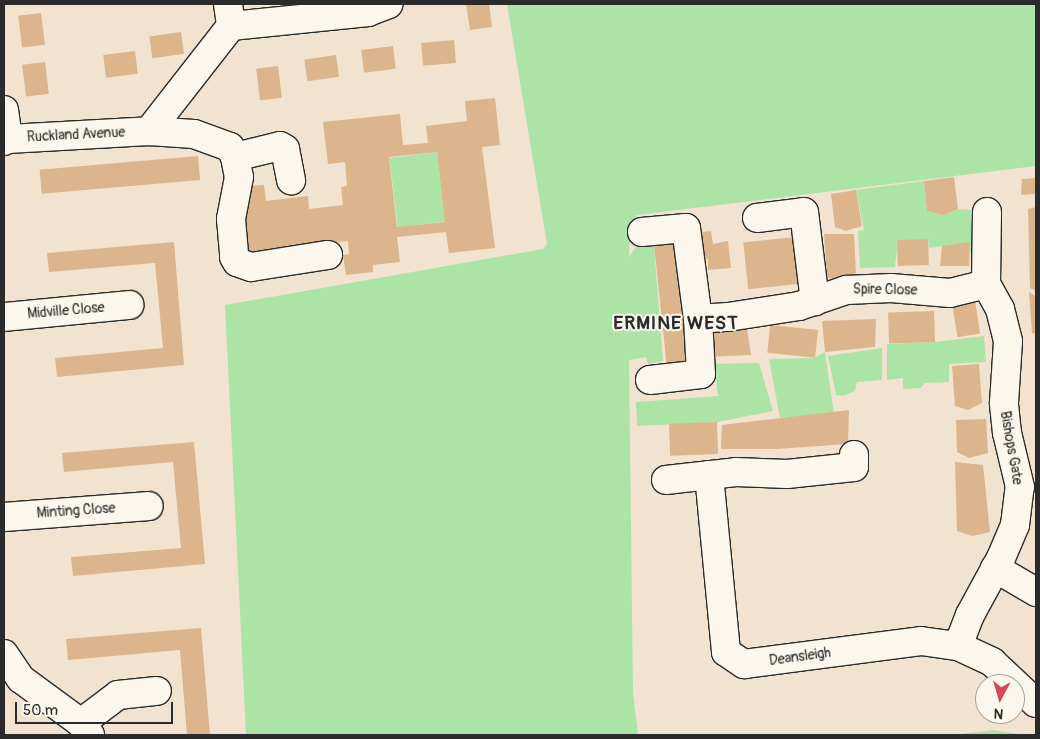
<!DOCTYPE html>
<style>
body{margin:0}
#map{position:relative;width:1040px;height:739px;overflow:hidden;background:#f2e3d0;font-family:Pangolin,sans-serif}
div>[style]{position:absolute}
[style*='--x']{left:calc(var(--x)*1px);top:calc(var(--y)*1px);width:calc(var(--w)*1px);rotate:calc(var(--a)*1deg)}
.green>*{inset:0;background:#ace4a8;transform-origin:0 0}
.building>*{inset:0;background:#dcb58d;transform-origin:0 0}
.roads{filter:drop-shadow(1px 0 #2b2b2b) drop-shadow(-1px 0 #2b2b2b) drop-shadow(0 1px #2b2b2b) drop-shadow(0 -1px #2b2b2b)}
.minor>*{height:28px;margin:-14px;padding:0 14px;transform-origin:14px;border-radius:14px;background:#fbf7ec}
span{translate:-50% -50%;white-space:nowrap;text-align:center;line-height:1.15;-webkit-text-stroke:4px #fbf7ec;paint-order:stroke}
.street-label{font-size:14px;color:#2b2b2b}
.district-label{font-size:19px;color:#2b2b2b;font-weight:700;letter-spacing:1px}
.frame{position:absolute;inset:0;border:5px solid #2b2b2b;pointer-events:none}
.north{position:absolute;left:975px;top:674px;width:50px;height:50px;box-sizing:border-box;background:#fbf7ec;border:1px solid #a8a59f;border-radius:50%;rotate:186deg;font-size:14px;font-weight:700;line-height:20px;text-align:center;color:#2b2b2b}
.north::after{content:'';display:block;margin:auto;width:18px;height:22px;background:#d1495b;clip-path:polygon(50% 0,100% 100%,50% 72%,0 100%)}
.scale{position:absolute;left:15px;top:702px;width:158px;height:22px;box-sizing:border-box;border:2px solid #2b2b2b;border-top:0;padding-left:6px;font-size:15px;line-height:18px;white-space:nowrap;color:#2b2b2b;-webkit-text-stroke:4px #fbf7ec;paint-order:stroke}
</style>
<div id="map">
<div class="green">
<i style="clip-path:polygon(507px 4px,1036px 4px,1036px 166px,637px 215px,630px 227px,629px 257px,636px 247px,654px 246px,663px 361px,648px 364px,646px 357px,629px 360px,633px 692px,638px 735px,246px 735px,225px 305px,543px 249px,547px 244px)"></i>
<i style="left:437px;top:152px;width:70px;height:48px;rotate:83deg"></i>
<i style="clip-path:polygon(924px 181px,927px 211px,943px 215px,958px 209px,975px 210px,977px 248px,970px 252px,970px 243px,929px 248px,928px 239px,898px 241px,895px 267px,860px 268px,858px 231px,864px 230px,856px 190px)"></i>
<i style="clip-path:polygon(984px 336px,986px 362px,949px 364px,949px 382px,925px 383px,921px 388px,903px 389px,903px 378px,887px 380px,887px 344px,935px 342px)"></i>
<i style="clip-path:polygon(882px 348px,882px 380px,857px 382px,855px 391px,843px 396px,836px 395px,828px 356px)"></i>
<i style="clip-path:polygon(825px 352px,834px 414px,780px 418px,769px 359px,814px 358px)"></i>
<i style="clip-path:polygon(759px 363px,773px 411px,717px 422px,637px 426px,636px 402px,718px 396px,715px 369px,704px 370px,705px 364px)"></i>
<i style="clip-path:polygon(993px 730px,1027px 735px,953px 735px)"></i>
</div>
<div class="building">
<i style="clip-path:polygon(466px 4px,489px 4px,492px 27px,470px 30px)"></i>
<i style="left:41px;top:13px;width:32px;height:23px;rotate:83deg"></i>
<i style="left:181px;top:32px;width:22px;height:32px;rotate:82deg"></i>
<i style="left:454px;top:40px;width:23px;height:33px;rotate:85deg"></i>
<i style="left:393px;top:46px;width:23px;height:32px;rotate:83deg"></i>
<i style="left:135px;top:51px;width:23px;height:32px;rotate:83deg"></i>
<i style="left:336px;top:55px;width:22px;height:32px;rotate:82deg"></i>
<i style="left:45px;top:62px;width:32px;height:23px;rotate:83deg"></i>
<i style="left:278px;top:66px;width:32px;height:22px;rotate:83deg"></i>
<i style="clip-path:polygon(evenodd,495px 98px,500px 145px,482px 147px,495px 248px,449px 253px,446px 232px,397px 237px,400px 262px,373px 265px,373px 272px,346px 275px,343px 255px,349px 254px,348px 241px,246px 252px,241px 203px,250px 202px,248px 186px,264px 185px,266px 201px,308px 196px,309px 209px,343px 205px,341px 187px,347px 186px,345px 162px,328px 164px,323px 122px,400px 114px,403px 145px,428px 143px,426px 126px,467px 121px,465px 101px,495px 98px,437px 152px,445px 222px,397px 227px,389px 157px,437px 152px)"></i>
<i style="left:198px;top:156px;width:24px;height:159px;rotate:85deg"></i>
<i style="clip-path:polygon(954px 177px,958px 209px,943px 215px,927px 211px,924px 181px)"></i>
<i style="clip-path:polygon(1036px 178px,1036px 194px,1021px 195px,1022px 179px)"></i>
<i style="clip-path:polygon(856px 190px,862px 226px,846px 231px,835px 227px,831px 194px)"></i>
<i style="clip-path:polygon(1036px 207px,1036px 291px,1030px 288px,1028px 209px)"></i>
<i style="clip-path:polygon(711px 231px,713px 244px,728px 241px,731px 268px,708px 270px,708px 259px,695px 259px,694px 233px)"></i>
<i style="clip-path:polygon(824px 234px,854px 234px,856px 273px,842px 281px,827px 277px)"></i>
<i style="left:795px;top:237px;width:47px;height:52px;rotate:84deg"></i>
<i style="left:928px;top:239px;width:26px;height:31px;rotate:88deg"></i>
<i style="clip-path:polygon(174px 242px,184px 365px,57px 377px,55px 358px,163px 348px,155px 263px,49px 272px,47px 253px)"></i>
<i style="clip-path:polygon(970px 242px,969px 266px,940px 266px,942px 246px)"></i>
<i style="left:682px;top:243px;width:123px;height:28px;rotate:84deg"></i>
<i style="clip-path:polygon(1029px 292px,1036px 296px,1036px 334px,1032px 333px)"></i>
<i style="left:975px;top:301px;width:33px;height:23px;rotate:81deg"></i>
<i style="left:934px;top:311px;width:31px;height:46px;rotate:88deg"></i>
<i style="clip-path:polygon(876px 319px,875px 347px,825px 352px,822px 321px)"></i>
<i style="clip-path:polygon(747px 328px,751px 355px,705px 357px,699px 331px)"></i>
<i style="left:818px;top:330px;width:28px;height:48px;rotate:96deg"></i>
<i style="clip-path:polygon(979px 364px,982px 403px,968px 410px,955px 406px,952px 366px)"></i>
<i style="clip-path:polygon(849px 410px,848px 444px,777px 449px,721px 449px,722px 425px)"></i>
<i style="clip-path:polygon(986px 419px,988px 453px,969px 458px,957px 452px,956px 420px)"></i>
<i style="left:717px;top:422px;width:32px;height:48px;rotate:88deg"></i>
<i style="clip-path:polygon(194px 442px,205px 564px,73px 576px,71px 557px,181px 548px,176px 495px,173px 462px,64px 472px,62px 453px)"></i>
<i style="clip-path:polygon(955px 462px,983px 465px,990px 532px,972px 536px,957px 531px)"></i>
<i style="clip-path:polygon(201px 628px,210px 735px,187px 735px,180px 650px,68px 660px,66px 639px)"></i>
</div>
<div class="roads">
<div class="minor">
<i style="--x:228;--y:4;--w:22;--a:82"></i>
<i style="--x:231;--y:26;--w:138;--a:-5.8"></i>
<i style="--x:368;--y:12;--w:22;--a:-21"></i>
<i style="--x:4;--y:110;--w:29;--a:82"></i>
<i style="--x:149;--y:131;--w:133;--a:-52"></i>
<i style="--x:4;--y:141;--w:4;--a:-27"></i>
<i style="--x:8;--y:139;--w:141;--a:-3.2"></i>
<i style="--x:149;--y:131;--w:45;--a:3.8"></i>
<i style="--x:194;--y:134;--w:38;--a:20"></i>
<i style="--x:230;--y:147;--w:11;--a:63"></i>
<i style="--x:235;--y:157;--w:20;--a:79"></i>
<i style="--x:239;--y:177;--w:43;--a:100.8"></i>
<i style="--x:231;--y:219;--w:38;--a:85"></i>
<i style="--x:234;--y:257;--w:6;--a:59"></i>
<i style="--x:237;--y:262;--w:15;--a:20"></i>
<i style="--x:251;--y:267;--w:78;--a:-8.9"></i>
<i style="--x:235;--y:157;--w:46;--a:-13.7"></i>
<i style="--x:280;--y:146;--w:6;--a:31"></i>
<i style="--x:285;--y:149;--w:32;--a:79"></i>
<i style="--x:757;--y:218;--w:47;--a:-7.3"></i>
<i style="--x:804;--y:212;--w:90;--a:83"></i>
<i style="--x:642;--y:232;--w:44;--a:-5.2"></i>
<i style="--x:686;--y:228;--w:92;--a:82.5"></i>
<i style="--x:4;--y:317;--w:126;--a:-5.5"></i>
<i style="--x:650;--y:380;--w:51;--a:-6.7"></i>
<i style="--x:701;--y:374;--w:55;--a:-93.1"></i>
<i style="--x:698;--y:319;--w:30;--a:-4"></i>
<i style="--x:728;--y:317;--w:72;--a:-8.8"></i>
<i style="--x:799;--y:306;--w:50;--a:-18.8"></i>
<i style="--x:846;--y:290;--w:45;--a:-2.5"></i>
<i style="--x:891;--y:288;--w:59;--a:4.8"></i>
<i style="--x:950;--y:293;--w:37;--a:-14"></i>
<i style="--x:709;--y:475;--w:178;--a:84.5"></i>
<i style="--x:726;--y:652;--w:22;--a:34"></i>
<i style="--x:744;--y:664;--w:178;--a:-7.4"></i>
<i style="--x:921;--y:641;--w:37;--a:8"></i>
<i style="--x:958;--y:646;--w:38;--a:25"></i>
<i style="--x:992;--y:662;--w:60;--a:43"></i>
<i style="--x:666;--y:480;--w:70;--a:-6.5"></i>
<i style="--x:736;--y:472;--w:51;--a:2.2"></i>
<i style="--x:787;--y:474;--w:67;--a:-6"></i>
<i style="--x:854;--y:467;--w:12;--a:-90"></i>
<i style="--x:4;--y:517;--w:145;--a:-4.3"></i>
<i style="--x:995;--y:568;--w:48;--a:30.3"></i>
<i style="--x:958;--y:646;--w:33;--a:-69"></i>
<i style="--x:970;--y:615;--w:65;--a:-61.5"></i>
<i style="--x:1001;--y:558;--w:36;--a:-67"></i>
<i style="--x:1015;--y:525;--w:38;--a:-83"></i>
<i style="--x:1020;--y:487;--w:56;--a:-103.5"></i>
<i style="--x:1007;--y:433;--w:30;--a:-96"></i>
<i style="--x:1004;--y:403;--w:62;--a:-86.3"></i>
<i style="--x:1008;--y:341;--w:33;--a:-104"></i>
<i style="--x:1000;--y:309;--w:29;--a:-119"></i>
<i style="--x:986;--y:284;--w:72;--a:-89.2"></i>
<i style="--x:4;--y:654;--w:30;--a:56"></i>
<i style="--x:21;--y:679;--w:74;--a:36.3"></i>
<i style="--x:81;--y:723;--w:15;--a:53"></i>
<i style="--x:81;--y:723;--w:46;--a:-37.1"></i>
<i style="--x:118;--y:695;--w:39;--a:-6"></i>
</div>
</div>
<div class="street-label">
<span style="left:76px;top:135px;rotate:-3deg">Ruckland Avenue</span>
<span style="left:885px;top:290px;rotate:1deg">Spire Close</span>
<span style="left:66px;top:311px;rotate:-5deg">Midville Close</span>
<span style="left:1011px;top:448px;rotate:80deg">Bishops Gate</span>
<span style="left:76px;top:511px;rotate:-4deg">Minting Close</span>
<span style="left:800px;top:657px;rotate:-8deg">Deansleigh</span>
</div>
<div class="district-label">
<span style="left:676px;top:324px">ERMINE WEST</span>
</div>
<div class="frame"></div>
<div class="north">N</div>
<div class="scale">50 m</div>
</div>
